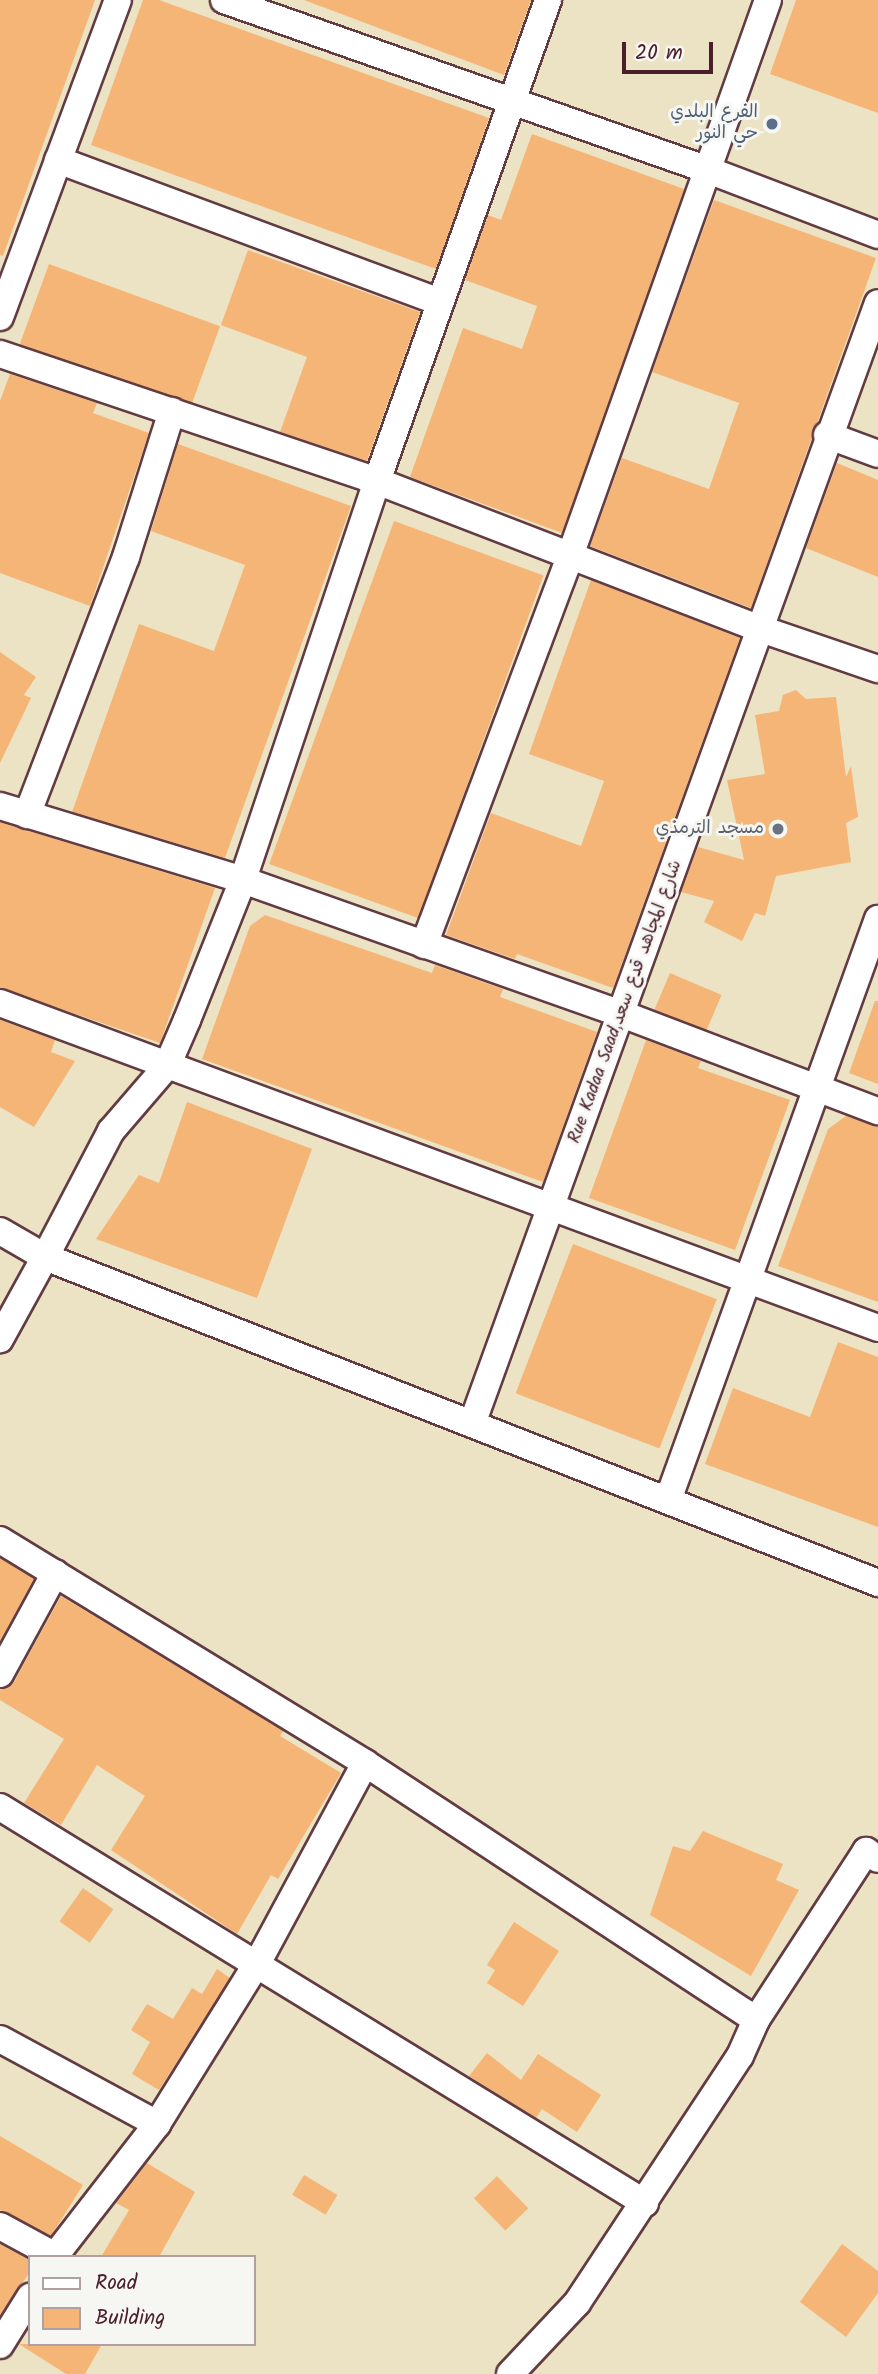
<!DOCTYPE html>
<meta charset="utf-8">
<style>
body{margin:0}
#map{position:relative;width:878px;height:2374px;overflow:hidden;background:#ebe3c4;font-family:Kalam,"Playpen Sans Arabic",sans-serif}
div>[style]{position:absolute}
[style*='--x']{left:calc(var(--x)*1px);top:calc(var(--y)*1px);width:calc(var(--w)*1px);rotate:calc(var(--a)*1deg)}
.building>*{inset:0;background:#f5b576;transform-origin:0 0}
.roads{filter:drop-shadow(2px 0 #623c42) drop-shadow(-2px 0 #623c42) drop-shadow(0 2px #623c42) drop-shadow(0 -2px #623c42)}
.minor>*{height:26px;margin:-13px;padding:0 13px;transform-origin:13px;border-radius:13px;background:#fff}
.dots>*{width:19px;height:19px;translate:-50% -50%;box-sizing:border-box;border:4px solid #f6f6f2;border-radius:50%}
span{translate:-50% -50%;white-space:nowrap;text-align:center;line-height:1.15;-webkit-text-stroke:6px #f6f6f2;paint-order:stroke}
.service-label{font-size:18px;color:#4e5e75}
.right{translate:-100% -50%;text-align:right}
.worship-label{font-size:18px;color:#5b616d}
.street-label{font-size:18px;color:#4a1f2b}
.legend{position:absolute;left:28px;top:2255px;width:228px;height:91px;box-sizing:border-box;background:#f6f6f2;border:2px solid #b1a0a2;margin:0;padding:9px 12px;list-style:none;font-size:21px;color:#4a1f2b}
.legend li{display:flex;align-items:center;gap:14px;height:35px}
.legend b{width:35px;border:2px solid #b1a0a2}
.scale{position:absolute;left:622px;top:42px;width:91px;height:32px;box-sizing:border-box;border:4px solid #4a1f2b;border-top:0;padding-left:9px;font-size:21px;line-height:24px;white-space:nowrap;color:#4a1f2b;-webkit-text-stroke:5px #f6f6f2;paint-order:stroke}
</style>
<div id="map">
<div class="building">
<i style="clip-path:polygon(0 0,95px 0,3px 256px,0 255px)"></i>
<i style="clip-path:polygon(143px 0,159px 0,489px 118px,436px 269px,91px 145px)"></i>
<i style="clip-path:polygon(304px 0,531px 0,504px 75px)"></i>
<i style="clip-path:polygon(796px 0,878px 0,878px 113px,770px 74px)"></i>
<i style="clip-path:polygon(532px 134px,684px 189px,562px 533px,410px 477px,463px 328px,522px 349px,537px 306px,465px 280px,488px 215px,501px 220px)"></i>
<i style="clip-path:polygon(714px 200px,876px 258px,751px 608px,590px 546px,622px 458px,709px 489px,739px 403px,652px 372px)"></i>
<i style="clip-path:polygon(248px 250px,420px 312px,367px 461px,280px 432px,307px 357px,221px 325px)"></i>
<i style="left:49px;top:264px;width:182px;height:86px;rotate:20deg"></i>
<i style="clip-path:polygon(10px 374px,97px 403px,93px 413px,149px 433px,90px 606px,0 573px,0 401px)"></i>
<i style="clip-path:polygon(178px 444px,351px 506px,225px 858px,72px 812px,139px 624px,214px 651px,245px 565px,151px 531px)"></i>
<i style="clip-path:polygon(837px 463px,878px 480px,878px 577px,806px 548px)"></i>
<i style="left:394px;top:521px;width:159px;height:365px;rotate:20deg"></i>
<i style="clip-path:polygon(591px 580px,740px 638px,613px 988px,517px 954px,515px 959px,446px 935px,491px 813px,581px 846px,604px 781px,529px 754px)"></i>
<i style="clip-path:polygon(0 652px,36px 677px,24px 695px,31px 698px,0 763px)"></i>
<i style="clip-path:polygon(796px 690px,806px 699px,836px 697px,846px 777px,851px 766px,858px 817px,846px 823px,851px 862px,776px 876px,765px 916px,755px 913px,742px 941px,704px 922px,714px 901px,681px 892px,698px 847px,744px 860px,727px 780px,765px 774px,755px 715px,779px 711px,783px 695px)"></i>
<i style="clip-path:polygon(0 822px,215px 888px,160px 1043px,0 988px)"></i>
<i style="clip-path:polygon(265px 915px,432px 973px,435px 965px,503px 989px,500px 997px,597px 1032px,543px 1182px,202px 1059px,250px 926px)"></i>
<i style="left:670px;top:973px;width:56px;height:40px;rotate:23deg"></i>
<i style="clip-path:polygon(875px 1001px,878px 1001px,878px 1084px,849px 1073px)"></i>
<i style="clip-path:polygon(0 1020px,55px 1040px,51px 1052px,75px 1061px,34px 1127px,0 1107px)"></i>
<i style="clip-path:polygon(646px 1040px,701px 1061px,698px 1068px,790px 1100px,735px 1250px,589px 1198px)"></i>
<i style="clip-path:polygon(187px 1102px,312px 1149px,257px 1298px,96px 1239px,139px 1175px,159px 1183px)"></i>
<i style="clip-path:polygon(846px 1116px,878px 1126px,878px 1302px,778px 1266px,828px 1129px)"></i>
<i style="left:573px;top:1244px;width:154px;height:160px;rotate:21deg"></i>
<i style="clip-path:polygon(838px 1342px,878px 1357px,878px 1527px,705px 1464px,733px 1388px,810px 1417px)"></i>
<i style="clip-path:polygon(0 1558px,34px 1579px,0 1641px)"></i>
<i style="clip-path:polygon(61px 1596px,283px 1731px,280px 1736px,341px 1773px,278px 1879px,271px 1875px,237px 1934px,111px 1850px,145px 1796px,97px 1765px,61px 1825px,24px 1803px,64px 1739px,0 1700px,0 1690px,14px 1682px)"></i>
<i style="clip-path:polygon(703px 1831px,783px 1864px,776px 1880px,799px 1890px,751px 1976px,650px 1915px,673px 1846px,690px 1851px)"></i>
<i style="left:83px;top:1888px;width:37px;height:41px;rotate:35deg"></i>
<i style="clip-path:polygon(514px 1922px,559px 1951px,523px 2006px,487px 1983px,495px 1970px,487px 1965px)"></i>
<i style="clip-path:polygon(217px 1969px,230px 1978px,159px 2090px,132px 2074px,150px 2042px,131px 2030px,147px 2004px,173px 2019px,192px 1988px,202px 1994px)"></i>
<i style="clip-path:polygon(487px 2053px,521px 2080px,538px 2054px,601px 2095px,577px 2132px,542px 2109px,536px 2118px,469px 2076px)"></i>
<i style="clip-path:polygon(0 2136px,83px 2185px,51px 2236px,0 2210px)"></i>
<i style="clip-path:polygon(147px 2163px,195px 2192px,159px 2257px,101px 2257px,129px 2210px,116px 2203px)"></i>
<i style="left:304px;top:2175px;width:39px;height:23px;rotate:31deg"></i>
<i style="left:497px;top:2176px;width:45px;height:32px;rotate:46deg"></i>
<i style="clip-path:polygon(0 2244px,30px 2260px,30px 2272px,0 2315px)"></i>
<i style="clip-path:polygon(842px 2244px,878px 2271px,878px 2293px,846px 2337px,800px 2302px)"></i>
<i style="clip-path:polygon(19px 2344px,102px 2344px,85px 2374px,66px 2374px)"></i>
</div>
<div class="roads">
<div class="minor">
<i style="--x:224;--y:0;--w:513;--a:19.35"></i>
<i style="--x:708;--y:170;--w:182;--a:20.9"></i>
<i style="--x:548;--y:0;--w:510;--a:109.57"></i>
<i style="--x:377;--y:481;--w:421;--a:108.6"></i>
<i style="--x:243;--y:880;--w:151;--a:111.8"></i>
<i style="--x:187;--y:1020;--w:50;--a:113.5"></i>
<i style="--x:167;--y:1066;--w:86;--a:130.7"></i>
<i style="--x:111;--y:1131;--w:142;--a:117.6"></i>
<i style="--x:45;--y:1257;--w:895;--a:21.37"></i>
<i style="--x:58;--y:160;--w:408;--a:20.4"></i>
<i style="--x:0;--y:317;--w:338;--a:-69.6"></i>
<i style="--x:0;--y:354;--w:398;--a:18.6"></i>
<i style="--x:377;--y:481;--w:408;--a:21.1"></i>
<i style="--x:758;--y:628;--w:127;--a:18.9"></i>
<i style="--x:827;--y:435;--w:54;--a:20.4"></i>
<i style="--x:0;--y:806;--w:254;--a:16.9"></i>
<i style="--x:243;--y:880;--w:402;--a:19.5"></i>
<i style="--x:622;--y:1014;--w:274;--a:20.8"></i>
<i style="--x:27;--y:815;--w:276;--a:-69"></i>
<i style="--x:126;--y:557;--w:153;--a:-72.5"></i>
<i style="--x:424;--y:945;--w:415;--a:-69.4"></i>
<i style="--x:570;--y:556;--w:590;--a:-70.4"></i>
<i style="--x:0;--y:1003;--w:936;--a:20.31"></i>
<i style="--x:0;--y:1231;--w:52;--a:30"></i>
<i style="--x:45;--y:1257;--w:94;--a:118.8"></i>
<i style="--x:472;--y:1424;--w:1192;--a:-70.09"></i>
<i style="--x:668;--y:1500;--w:618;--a:-70.13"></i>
<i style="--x:0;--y:1540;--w:428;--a:31.4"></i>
<i style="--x:365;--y:1763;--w:468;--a:33.3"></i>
<i style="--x:0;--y:1674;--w:115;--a:-61.4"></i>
<i style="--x:0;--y:1807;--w:757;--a:31.55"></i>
<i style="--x:0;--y:2039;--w:179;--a:28.4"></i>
<i style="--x:0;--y:2226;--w:65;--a:28.5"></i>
<i style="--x:54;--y:2257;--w:168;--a:-52.2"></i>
<i style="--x:157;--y:2124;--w:191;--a:-58.1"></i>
<i style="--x:258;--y:1962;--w:226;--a:-61.7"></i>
<i style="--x:0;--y:2345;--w:57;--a:-58"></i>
<i style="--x:510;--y:2374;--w:98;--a:-46.7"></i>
<i style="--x:577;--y:2303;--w:296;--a:-56.6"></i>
<i style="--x:740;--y:2056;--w:39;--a:-66"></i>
<i style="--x:756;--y:2020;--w:202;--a:-56.9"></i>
<i style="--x:866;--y:1851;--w:14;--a:34"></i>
</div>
</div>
<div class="dots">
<i style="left:772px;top:124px;background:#5c6f8a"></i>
<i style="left:778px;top:829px;background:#6b7280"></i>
</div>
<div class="service-label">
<span class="right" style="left:758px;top:124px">الفرع البلدي<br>حي النور</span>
</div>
<div class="worship-label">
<span class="right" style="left:764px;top:829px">مسجد الترمذي</span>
</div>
<div class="street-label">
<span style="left:626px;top:1002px;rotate:-70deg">Rue Kadaa Saad,شارع المجاهد قدع سعد</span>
</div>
<ul class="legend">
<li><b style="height:9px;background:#fff"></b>Road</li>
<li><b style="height:19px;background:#f5b576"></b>Building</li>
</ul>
<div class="scale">20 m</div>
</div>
